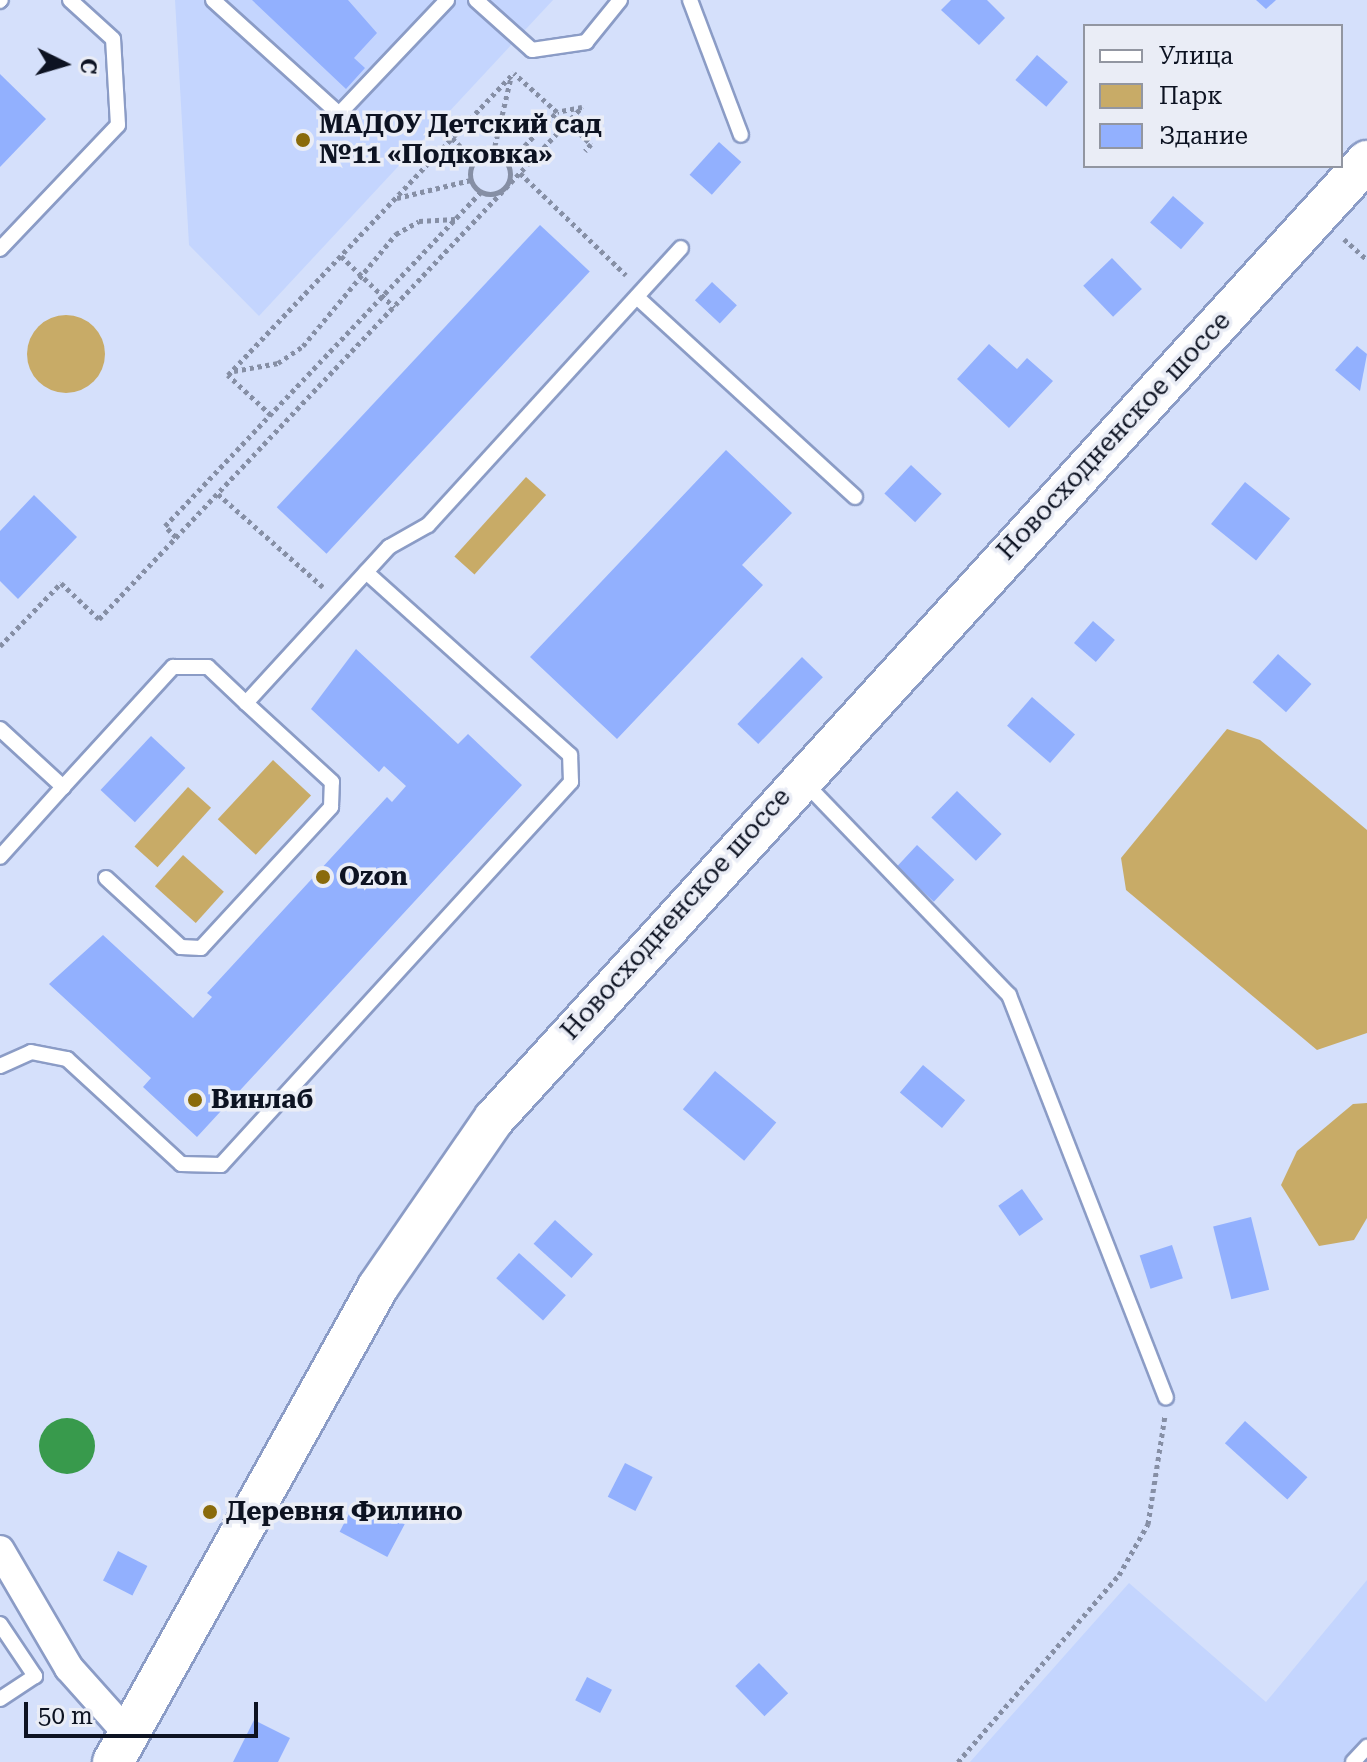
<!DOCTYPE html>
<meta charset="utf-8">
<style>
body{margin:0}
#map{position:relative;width:1367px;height:1762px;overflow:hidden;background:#d5e0fb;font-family:"Roboto Serif",serif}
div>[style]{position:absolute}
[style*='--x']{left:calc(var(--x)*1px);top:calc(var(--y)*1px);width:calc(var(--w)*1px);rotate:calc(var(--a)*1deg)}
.built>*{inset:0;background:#c4d5fe}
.green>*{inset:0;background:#c8ab67;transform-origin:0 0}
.round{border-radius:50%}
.water>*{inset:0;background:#389a4c}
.building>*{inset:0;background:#92b0fe;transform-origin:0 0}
.path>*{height:5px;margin-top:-2.5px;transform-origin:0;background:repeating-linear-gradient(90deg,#868fa5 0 4px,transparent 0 8px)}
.path>.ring{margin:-2.5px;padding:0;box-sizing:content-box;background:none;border:5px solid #868fa5;border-radius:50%}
.roads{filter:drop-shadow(2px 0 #8b9cc6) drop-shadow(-2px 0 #8b9cc6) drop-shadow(0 2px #8b9cc6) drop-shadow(0 -2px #8b9cc6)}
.service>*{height:14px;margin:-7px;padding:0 7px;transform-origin:7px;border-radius:7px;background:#fff}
.minor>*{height:28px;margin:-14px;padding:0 14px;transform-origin:14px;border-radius:14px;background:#fff}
.secondary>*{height:40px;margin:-20px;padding:0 20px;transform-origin:20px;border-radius:20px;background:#fff}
.dots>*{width:22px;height:22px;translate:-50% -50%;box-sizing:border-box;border:4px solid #eaedf6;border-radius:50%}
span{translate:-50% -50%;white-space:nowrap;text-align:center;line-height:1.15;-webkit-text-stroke:7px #eaedf6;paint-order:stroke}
.poi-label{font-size:26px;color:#0d1322;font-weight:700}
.left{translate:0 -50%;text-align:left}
.street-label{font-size:26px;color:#0d1322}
.legend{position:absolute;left:1083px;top:24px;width:260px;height:144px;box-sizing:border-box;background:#eaedf6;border:2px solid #9296a1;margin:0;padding:10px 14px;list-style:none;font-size:24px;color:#0d1322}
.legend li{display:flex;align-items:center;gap:16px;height:40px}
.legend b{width:40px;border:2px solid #9296a1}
.north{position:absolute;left:24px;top:24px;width:80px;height:80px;-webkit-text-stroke:6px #eaedf6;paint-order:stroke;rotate:95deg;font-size:22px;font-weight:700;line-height:32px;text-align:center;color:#0d1322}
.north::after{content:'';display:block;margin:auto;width:28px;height:36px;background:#0d1322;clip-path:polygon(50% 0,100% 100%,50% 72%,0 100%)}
.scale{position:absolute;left:24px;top:1702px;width:234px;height:36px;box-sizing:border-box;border:4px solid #0d1322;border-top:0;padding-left:10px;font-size:24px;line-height:28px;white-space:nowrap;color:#0d1322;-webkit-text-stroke:6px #eaedf6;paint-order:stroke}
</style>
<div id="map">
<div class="built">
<i style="clip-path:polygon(175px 0,553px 0,259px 316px,189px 245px)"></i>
<i style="clip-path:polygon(1367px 1580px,1367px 1762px,970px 1762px,1129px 1583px,1266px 1702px)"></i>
</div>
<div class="green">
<i class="round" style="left:27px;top:315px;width:78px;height:78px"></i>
<i style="left:526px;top:477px;width:27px;height:107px;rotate:42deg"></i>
<i style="clip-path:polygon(1227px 729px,1260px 740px,1367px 830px,1367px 1033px,1317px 1050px,1126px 890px,1121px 858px)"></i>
<i style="left:273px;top:760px;width:52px;height:81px;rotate:43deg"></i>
<i style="left:188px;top:787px;width:31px;height:80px;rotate:42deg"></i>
<i style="left:183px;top:855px;width:55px;height:42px;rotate:42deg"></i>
<i style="clip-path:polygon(1367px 1103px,1367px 1218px,1354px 1240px,1319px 1246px,1281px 1185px,1297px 1151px,1353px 1104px)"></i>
</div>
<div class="water">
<i class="round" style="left:39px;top:1418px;width:56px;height:56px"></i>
</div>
<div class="building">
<i style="clip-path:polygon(252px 0,348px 0,377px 33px,354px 58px,365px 68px,346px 89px)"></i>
<i style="clip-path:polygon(951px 0,987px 0,1005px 18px,979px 45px,941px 10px)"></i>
<i style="clip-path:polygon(1256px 0,1276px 0,1266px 9px)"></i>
<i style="left:1037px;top:55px;width:41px;height:33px;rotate:41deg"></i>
<i style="clip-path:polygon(0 74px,46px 119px,0 167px)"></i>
<i style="left:719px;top:142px;width:30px;height:44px;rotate:42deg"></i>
<i style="left:1173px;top:196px;width:41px;height:35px;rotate:41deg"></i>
<i style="left:540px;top:225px;width:68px;height:386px;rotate:43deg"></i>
<i style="left:1112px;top:258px;width:43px;height:40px;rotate:46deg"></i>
<i style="left:712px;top:282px;width:34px;height:25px;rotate:43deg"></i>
<i style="clip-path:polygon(989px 344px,1017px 369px,1027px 358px,1053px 381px,1009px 428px,957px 379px)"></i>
<i style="clip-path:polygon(1357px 346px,1367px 354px,1360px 391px,1335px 370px)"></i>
<i style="clip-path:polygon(726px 450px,792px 513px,742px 565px,763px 585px,617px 739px,530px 657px)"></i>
<i style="left:911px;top:465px;width:42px;height:39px;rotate:43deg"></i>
<i style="left:1245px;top:482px;width:58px;height:54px;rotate:39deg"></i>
<i style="clip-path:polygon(34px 495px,77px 537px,18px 599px,0 581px,0 531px)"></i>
<i style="left:1093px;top:621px;width:29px;height:29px;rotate:41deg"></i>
<i style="clip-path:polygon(356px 649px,458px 744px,468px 734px,522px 785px,197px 1137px,143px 1087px,151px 1078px,49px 984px,103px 935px,193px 1018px,212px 997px,207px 993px,387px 797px,392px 802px,406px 786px,384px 766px,379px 772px,311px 709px)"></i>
<i style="left:1278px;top:654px;width:45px;height:38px;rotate:42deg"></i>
<i style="left:802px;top:657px;width:29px;height:93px;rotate:44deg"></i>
<i style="left:1032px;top:697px;width:57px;height:38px;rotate:41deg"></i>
<i style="left:151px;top:736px;width:47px;height:74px;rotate:43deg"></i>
<i style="left:957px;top:791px;width:62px;height:37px;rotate:44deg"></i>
<i style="left:917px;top:845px;width:51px;height:30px;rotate:43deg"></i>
<i style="left:923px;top:1065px;width:55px;height:36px;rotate:40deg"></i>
<i style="left:715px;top:1071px;width:80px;height:50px;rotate:40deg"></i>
<i style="left:1022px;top:1189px;width:37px;height:29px;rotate:55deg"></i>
<i style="left:1251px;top:1217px;width:75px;height:39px;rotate:76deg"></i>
<i style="left:555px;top:1220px;width:51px;height:32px;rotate:42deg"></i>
<i style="left:1172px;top:1245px;width:35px;height:34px;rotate:72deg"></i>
<i style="left:519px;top:1253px;width:63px;height:34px;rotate:42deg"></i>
<i style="left:1245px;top:1421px;width:84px;height:30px;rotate:42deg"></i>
<i style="left:625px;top:1463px;width:31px;height:38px;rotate:27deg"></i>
<i style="left:357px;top:1499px;width:54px;height:37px;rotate:28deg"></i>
<i style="left:118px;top:1551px;width:33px;height:33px;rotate:27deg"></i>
<i style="left:759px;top:1663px;width:42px;height:33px;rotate:46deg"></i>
<i style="left:587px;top:1677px;width:28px;height:26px;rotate:27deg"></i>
<i style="clip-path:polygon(254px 1720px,290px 1738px,278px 1762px,233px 1762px)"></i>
</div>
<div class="path">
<i style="--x:568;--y:122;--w:32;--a:44"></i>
<i style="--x:591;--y:144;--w:9;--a:131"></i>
<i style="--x:452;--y:138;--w:33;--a:45"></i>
<i class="ring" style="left:470px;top:154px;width:35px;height:35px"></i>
<i style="--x:493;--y:154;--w:79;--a:-76.8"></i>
<i style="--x:508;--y:163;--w:71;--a:-46.1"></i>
<i style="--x:520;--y:173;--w:147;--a:43.9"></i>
<i style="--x:397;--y:198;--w:76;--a:-13.7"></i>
<i style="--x:1344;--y:239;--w:31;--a:42"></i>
<i style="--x:341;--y:256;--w:74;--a:43.9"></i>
<i style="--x:234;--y:371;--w:45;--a:-10.3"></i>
<i style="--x:278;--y:363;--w:30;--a:-34"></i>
<i style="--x:303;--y:346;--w:146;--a:-50.3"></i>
<i style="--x:396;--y:234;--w:26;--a:-29"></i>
<i style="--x:419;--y:221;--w:36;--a:-3"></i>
<i style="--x:271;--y:415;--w:59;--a:-137.1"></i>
<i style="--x:228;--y:375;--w:416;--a:-46.6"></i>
<i style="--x:218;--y:494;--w:140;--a:41.5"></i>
<i style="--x:176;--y:537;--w:16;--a:-135"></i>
<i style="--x:165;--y:526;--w:460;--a:-46.6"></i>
<i style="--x:0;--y:646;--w:88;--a:-45.9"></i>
<i style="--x:61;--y:583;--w:52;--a:43.5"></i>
<i style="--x:99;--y:619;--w:704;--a:-46.67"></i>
<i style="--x:582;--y:107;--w:25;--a:169"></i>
<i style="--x:557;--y:112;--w:58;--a:-137.8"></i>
<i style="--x:958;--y:1762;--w:247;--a:-49.3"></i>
<i style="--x:1119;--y:1575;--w:59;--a:-60.4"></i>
<i style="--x:1148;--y:1524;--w:109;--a:-81.1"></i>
</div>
<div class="roads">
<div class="service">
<i style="--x:213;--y:0;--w:170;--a:42.1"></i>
<i style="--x:339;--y:114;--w:157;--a:-46.5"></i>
<i style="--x:476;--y:0;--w:75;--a:41.8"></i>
<i style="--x:532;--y:50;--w:55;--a:-8.4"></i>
<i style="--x:586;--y:42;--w:54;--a:-51"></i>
<i style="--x:690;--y:0;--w:144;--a:69.3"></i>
<i style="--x:0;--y:1;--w:1;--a:-45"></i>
<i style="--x:0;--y:249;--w:171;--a:-46.4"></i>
<i style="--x:118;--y:125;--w:86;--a:-93.3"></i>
<i style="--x:113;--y:39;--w:58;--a:-137.8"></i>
<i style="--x:639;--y:299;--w:293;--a:42.5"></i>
<i style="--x:0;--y:729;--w:86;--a:42.6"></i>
<i style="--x:63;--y:787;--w:94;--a:132"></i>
<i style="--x:803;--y:781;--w:297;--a:46.1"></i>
<i style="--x:1009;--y:995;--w:432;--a:68.7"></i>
<i style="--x:63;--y:787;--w:163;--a:-47.5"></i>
<i style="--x:173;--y:667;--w:35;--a:0"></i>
<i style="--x:208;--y:667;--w:52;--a:43.5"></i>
<i style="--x:246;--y:703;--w:212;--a:-47.5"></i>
<i style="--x:389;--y:547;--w:45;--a:-29.4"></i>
<i style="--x:428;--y:525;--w:375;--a:-47.6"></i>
<i style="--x:106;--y:878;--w:102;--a:42.6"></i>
<i style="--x:181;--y:947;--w:20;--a:3"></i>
<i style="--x:201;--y:948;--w:192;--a:-47.3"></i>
<i style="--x:331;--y:807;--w:25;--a:-88"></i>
<i style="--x:332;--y:782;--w:117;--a:-137.4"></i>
<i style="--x:0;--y:1066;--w:34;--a:-24"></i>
<i style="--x:31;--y:1052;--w:37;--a:11"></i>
<i style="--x:67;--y:1059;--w:155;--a:42.6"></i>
<i style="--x:181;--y:1164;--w:40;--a:1.4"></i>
<i style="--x:221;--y:1165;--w:519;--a:-47.58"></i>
<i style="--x:571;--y:782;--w:27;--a:-92"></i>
<i style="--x:570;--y:755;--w:274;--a:-138.1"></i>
<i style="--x:0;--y:1624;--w:63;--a:56.1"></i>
<i style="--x:35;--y:1676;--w:42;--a:146.7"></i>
<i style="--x:1353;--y:1762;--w:21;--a:-47"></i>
</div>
<div class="minor">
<i style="--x:0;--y:1550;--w:137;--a:59.7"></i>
<i style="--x:69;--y:1668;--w:89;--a:48.2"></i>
</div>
<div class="secondary">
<i style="--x:113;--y:1762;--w:544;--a:-60.84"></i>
<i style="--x:378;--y:1287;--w:204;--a:-55.4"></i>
<i style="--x:494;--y:1119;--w:1296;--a:-47.66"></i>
</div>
</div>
<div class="dots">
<i style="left:303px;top:140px;background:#8a6b0b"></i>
<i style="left:323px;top:877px;background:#8a6b0b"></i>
<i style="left:195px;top:1100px;background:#8a6b0b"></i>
<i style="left:210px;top:1512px;background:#8a6b0b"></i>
</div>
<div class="poi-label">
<span class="left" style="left:319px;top:140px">МАДОУ Детский сад<br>№11 «Подковка»</span>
<span class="left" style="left:339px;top:877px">Ozon</span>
<span class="left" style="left:211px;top:1100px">Винлаб</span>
<span class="left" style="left:226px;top:1512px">Деревня Филино</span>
</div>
<div class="street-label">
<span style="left:1114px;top:436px;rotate:-47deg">Новосходненское шоссе</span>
<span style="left:676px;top:914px;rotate:-48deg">Новосходненское шоссе</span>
</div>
<ul class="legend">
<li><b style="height:10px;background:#fff"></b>Улица</li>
<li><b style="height:22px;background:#c8ab67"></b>Парк</li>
<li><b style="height:22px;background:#92b0fe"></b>Здание</li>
</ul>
<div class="north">С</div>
<div class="scale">50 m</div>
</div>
